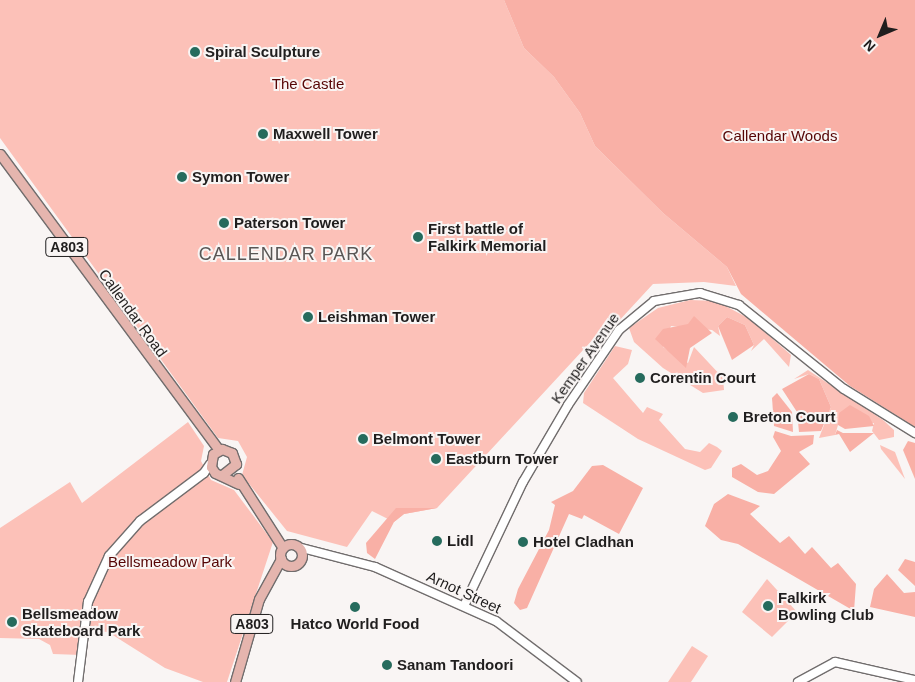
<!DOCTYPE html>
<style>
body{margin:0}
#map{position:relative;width:915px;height:682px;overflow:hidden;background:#f9f5f4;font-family:Helvetica,sans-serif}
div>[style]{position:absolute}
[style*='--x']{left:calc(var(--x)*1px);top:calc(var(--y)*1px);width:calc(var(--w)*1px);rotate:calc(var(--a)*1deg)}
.green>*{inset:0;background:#fcc1b8}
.forest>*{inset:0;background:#f9b0a6}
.roads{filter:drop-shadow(1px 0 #716d6d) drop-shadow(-1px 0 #716d6d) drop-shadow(0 1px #716d6d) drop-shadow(0 -1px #716d6d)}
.secondary>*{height:8px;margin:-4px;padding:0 4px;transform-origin:4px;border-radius:4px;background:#fff}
.primary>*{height:9px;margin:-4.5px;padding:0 4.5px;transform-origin:4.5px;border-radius:4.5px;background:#e5b5ae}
.primary>.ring{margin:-4.5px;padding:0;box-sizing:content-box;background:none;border:9px solid #e5b5ae;border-radius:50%}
.dots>*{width:14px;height:14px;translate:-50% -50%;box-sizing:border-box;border:2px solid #f9f5f4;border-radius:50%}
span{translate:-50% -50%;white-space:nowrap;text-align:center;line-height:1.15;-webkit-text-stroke:4px #f9f5f4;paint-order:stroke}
.shield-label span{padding:1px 4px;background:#f9f5f4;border:1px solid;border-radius:4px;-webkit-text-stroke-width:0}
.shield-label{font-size:14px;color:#201e1e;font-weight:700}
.poi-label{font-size:15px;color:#201e1e;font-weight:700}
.left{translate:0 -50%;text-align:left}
.park-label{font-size:15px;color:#560505}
.street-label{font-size:15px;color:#201e1e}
.quarter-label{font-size:18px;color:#595655;letter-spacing:1px}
.north{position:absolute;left:855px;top:10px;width:50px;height:50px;-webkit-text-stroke:4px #f9f5f4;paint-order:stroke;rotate:225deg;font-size:14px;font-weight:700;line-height:20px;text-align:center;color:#201e1e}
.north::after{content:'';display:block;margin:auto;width:18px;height:22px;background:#201e1e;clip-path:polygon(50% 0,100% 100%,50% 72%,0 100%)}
</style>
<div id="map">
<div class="green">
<i style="clip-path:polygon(0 0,504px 0,524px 48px,554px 77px,580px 113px,595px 146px,663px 213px,727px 267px,736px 286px,704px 282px,653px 284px,605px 336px,597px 335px,437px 508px,404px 514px,394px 522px,372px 511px,347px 547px,287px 531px,242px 475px,247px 457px,238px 441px,218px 438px,0 138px)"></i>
<i style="clip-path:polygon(690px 300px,716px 301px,750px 319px,791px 355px,789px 367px,764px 339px,751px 351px,754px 345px,745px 325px,727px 317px,718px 326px,720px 336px,712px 330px,671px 326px,663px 347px,688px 363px,694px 347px,723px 378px,724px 390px,703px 393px,663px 368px,634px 342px,629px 328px,658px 308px)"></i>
<i style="clip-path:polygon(615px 346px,632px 350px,628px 364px,613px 378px,643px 413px,647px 407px,663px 414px,659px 420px,685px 449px,700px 452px,709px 443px,717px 447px,722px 451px,711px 468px,705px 470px,638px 439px,583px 403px,584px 393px)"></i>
<i style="clip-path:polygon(808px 370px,883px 420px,894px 430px,894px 437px,879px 440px,872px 431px,874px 423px,838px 425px,835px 435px,819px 438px,831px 407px,819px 379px,809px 374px,794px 379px)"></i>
<i style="clip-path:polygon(188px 422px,204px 446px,201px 461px,211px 480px,234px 490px,273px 542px,227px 682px,203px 682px,165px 668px,108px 632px,83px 630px,81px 655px,53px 654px,50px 645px,39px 639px,0 638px,0 528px,70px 482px,82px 503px)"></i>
<i style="clip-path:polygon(880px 445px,895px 452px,905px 479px,881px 449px)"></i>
<i style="clip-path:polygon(767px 579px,797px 612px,772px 637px,742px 612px)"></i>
<i style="clip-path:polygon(692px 646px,708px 656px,691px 682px,668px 682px)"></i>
</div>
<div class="forest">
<i style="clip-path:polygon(504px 0,915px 0,915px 427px,850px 386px,741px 294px,727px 267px,663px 213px,595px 146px,580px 113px,554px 77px,524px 48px)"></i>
<i style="clip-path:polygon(694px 316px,712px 333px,690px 348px,686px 368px,655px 339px,663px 329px,688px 324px)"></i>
<i style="clip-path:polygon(727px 317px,745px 325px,754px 345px,732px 360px,718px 326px)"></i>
<i style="clip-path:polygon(809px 374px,819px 379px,831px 407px,821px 431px,799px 432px,797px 412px,782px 389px)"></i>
<i style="clip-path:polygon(777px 393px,792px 412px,793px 432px,774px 426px,772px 398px)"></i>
<i style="clip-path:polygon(850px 405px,869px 416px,874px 426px,845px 429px,838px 425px,839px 413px)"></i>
<i style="clip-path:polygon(837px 430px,843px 433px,874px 433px,850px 452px,839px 434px,835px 435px)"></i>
<i style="clip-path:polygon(775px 431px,791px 436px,814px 435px,813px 444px,799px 452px,810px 464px,774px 494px,758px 492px,732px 477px,732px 468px,741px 464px,757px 475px,768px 471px,781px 451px,773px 437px)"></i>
<i style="clip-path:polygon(908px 441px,915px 443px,915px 479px,903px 450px)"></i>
<i style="clip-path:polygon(603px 465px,643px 488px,619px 534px,584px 515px,582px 519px,569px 514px,527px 608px,520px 610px,514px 603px,518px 589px,549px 530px,555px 505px,551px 502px,573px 491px,592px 466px)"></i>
<i style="clip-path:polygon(728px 494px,760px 506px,750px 514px,780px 543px,789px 536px,805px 554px,812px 547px,831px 568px,838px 563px,856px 584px,854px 611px,738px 544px,721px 540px,705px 526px,714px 504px)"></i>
<i style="clip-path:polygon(396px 508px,437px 508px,404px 514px,394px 522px,375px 559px,367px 553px,366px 543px)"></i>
<i style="clip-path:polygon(905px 559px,915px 562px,915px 586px,898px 570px)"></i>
<i style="clip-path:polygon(887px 574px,904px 593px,915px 592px,915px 617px,870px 607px,874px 589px)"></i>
</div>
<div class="roads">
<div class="secondary">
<i style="--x:298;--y:547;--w:80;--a:14.6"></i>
<i style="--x:375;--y:567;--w:133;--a:24.1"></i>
<i style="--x:496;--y:621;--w:101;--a:37"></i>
<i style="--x:464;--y:606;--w:137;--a:-64.6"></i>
<i style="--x:523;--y:482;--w:89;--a:-59.7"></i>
<i style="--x:568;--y:405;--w:91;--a:-55.8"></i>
<i style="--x:619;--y:330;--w:45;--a:-39.6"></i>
<i style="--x:654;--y:301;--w:47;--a:-9.9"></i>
<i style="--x:700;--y:293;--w:41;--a:17.1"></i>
<i style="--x:739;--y:305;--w:134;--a:38.7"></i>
<i style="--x:844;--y:389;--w:84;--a:31.8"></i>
<i style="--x:78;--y:682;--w:81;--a:-82.9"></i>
<i style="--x:88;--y:602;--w:51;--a:-65.5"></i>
<i style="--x:109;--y:556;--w:47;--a:-48.5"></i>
<i style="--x:140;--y:521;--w:80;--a:-36.9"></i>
<i style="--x:204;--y:473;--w:11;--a:-56"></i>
<i style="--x:798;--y:682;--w:42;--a:-28.4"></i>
<i style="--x:835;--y:662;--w:82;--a:12.7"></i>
</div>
<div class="primary">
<i style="--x:0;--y:154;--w:368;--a:53.5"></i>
<i style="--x:222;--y:475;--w:18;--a:-38"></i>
<i style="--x:236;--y:464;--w:12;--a:-110"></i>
<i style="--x:232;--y:453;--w:11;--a:-158"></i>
<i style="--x:222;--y:449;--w:10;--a:151"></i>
<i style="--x:213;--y:454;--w:13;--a:99"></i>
<i style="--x:211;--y:467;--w:7;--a:56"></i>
<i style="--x:215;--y:473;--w:26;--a:25"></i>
<i style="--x:238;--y:478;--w:83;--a:57.3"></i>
<i class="ring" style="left:280px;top:544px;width:13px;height:13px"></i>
<i style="--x:235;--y:682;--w:86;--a:-73.9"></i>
<i style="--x:259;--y:599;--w:46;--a:-61.2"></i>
</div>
</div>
<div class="dots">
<i style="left:195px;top:52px;background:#266b5d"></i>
<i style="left:263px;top:134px;background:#266b5d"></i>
<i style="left:182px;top:177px;background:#266b5d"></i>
<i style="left:224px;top:223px;background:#266b5d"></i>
<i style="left:418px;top:237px;background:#266b5d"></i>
<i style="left:308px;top:317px;background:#266b5d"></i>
<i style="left:640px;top:378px;background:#266b5d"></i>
<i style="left:733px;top:417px;background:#266b5d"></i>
<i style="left:363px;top:439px;background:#266b5d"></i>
<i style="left:436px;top:459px;background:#266b5d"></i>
<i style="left:437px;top:541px;background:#266b5d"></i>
<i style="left:523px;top:542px;background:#266b5d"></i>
<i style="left:768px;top:606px;background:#266b5d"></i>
<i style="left:355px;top:607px;background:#266b5d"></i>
<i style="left:12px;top:622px;background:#266b5d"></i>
<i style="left:387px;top:665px;background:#266b5d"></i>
</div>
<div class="shield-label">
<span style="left:67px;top:247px">A803</span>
<span style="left:252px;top:624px">A803</span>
</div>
<div class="poi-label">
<span class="left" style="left:205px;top:52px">Spiral Sculpture</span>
<span class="left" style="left:273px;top:134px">Maxwell Tower</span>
<span class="left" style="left:192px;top:177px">Symon Tower</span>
<span class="left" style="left:234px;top:223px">Paterson Tower</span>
<span class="left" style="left:428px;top:237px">First battle of<br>Falkirk Memorial</span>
<span class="left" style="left:318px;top:317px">Leishman Tower</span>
<span class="left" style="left:650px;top:378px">Corentin Court</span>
<span class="left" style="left:743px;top:417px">Breton Court</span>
<span class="left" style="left:373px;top:439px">Belmont Tower</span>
<span class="left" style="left:446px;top:459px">Eastburn Tower</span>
<span class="left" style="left:447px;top:541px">Lidl</span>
<span class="left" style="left:533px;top:542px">Hotel Cladhan</span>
<span class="left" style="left:778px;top:606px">Falkirk<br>Bowling Club</span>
<span class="left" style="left:22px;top:622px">Bellsmeadow<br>Skateboard Park</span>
<span style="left:355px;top:624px">Hatco World Food</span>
<span class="left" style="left:397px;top:665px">Sanam Tandoori</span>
</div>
<div class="park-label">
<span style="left:308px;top:84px">The Castle</span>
<span style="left:780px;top:136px">Callendar Woods</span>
<span style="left:170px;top:562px">Bellsmeadow Park</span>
</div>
<div class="street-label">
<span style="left:133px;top:313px;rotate:54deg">Callendar Road</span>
<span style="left:585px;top:358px;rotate:-55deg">Kemper Avenue</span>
<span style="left:464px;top:592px;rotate:25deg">Arnot Street</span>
</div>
<div class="quarter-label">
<span style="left:286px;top:254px">CALLENDAR PARK</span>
</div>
<div class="north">N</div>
</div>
